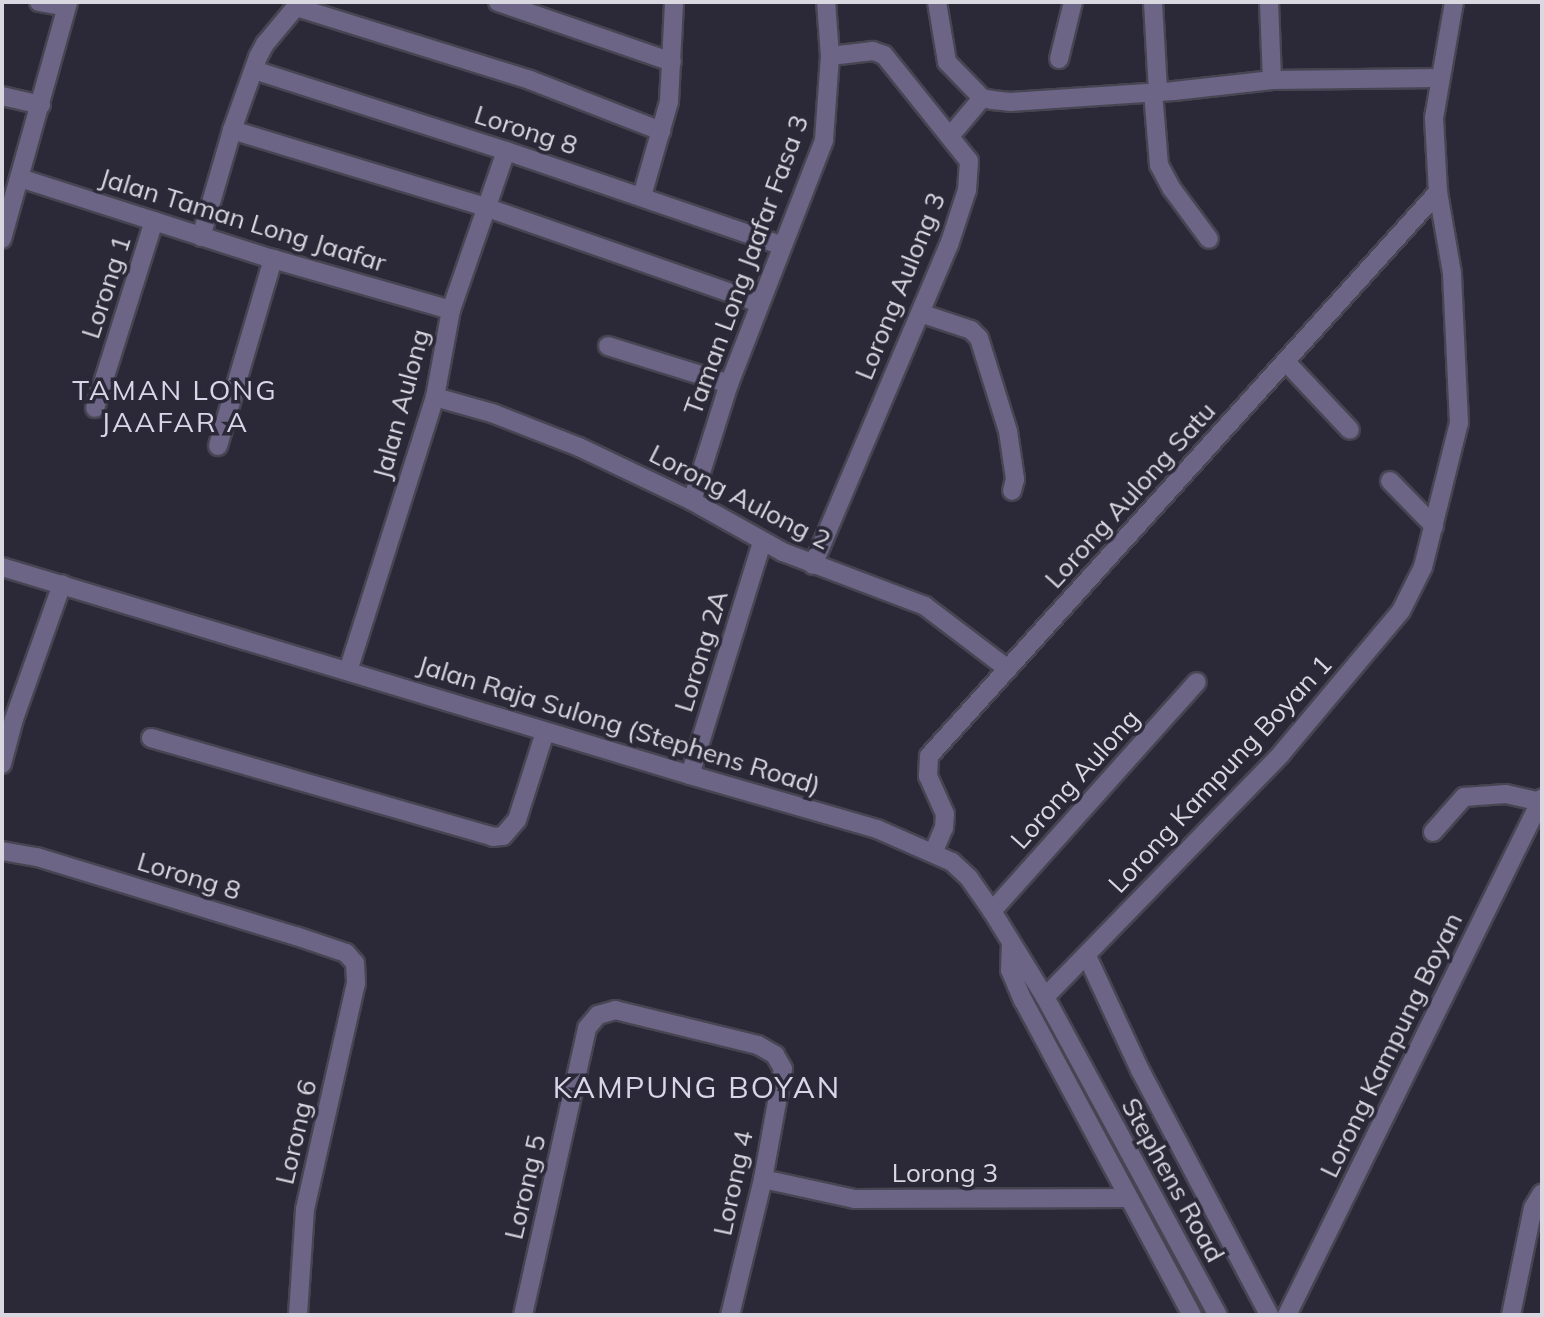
<!DOCTYPE html>
<style>
body{margin:0}
#map{position:relative;width:1544px;height:1317px;overflow:hidden;background:#2b2937;font-family:Mulish,sans-serif}
div>[style]{position:absolute}
[style*='--x']{left:calc(var(--x)*1px);top:calc(var(--y)*1px);width:calc(var(--w)*1px);rotate:calc(var(--a)*1deg)}
.roads{filter:drop-shadow(2px 0 #474552) drop-shadow(-2px 0 #474552) drop-shadow(0 2px #474552) drop-shadow(0 -2px #474552)}
.minor>*{height:18px;margin:-9px;padding:0 9px;transform-origin:9px;border-radius:9px;background:#6c6586}
span{translate:-50% -50%;white-space:nowrap;text-align:center;line-height:1.15;-webkit-text-stroke:7px #2b2937;paint-order:stroke}
.street-label{font-size:26px;color:#d9d8e1}
.neighbourhood-label{font-size:28px;color:#d9d6e9;letter-spacing:2px}
.quarter-label{font-size:30px;color:#d9d6e9;letter-spacing:2px}
.frame{position:absolute;inset:0;border:4px solid #d9d8e1;pointer-events:none}
</style>
<div id="map">
<div class="roads">
<div class="minor">
<i style="--x:39;--y:2;--w:27;--a:10"></i>
<i style="--x:498;--y:2;--w:184;--a:19"></i>
<i style="--x:937;--y:2;--w:61;--a:80.5"></i>
<i style="--x:947;--y:62;--w:50;--a:45.8"></i>
<i style="--x:982;--y:98;--w:10;--a:11"></i>
<i style="--x:992;--y:100;--w:18;--a:6"></i>
<i style="--x:1010;--y:102;--w:164;--a:-3.8"></i>
<i style="--x:1174;--y:91;--w:99;--a:-6.4"></i>
<i style="--x:1272;--y:80;--w:167;--a:-0.7"></i>
<i style="--x:1153;--y:2;--w:90;--a:86.8"></i>
<i style="--x:1269;--y:2;--w:78;--a:87.8"></i>
<i style="--x:296;--y:7;--w:245;--a:17.3"></i>
<i style="--x:530;--y:80;--w:141;--a:21.3"></i>
<i style="--x:1059;--y:59;--w:59;--a:-76.2"></i>
<i style="--x:254;--y:70;--w:265;--a:17.8"></i>
<i style="--x:506;--y:151;--w:291;--a:18.9"></i>
<i style="--x:1153;--y:92;--w:73;--a:85.3"></i>
<i style="--x:1159;--y:165;--w:27;--a:62"></i>
<i style="--x:1172;--y:189;--w:62;--a:53.5"></i>
<i style="--x:2;--y:96;--w:40;--a:13"></i>
<i style="--x:232;--y:130;--w:264;--a:16.9"></i>
<i style="--x:485;--y:207;--w:290;--a:19.3"></i>
<i style="--x:951;--y:135;--w:48;--a:-50"></i>
<i style="--x:20;--y:178;--w:266;--a:17.8"></i>
<i style="--x:273;--y:259;--w:185;--a:16"></i>
<i style="--x:642;--y:196;--w:98;--a:-74"></i>
<i style="--x:669;--y:102;--w:100;--a:-87.1"></i>
<i style="--x:201;--y:237;--w:111;--a:-73.8"></i>
<i style="--x:232;--y:130;--w:77;--a:-70.4"></i>
<i style="--x:258;--y:57;--w:15;--a:-62"></i>
<i style="--x:265;--y:44;--w:55;--a:-50.2"></i>
<i style="--x:2;--y:239;--w:246;--a:-74.4"></i>
<i style="--x:920;--y:313;--w:54;--a:18.4"></i>
<i style="--x:971;--y:330;--w:11;--a:45"></i>
<i style="--x:979;--y:338;--w:97;--a:72.7"></i>
<i style="--x:1008;--y:431;--w:49;--a:81.7"></i>
<i style="--x:1015;--y:479;--w:12;--a:104"></i>
<i style="--x:608;--y:346;--w:127;--a:17.4"></i>
<i style="--x:1286;--y:362;--w:93;--a:46.7"></i>
<i style="--x:435;--y:397;--w:59;--a:15.7"></i>
<i style="--x:492;--y:413;--w:93;--a:21.3"></i>
<i style="--x:579;--y:447;--w:125;--a:25.5"></i>
<i style="--x:692;--y:501;--w:104;--a:29.3"></i>
<i style="--x:783;--y:552;--w:152;--a:20.8"></i>
<i style="--x:925;--y:606;--w:104;--a:37.2"></i>
<i style="--x:95;--y:408;--w:196;--a:-72.5"></i>
<i style="--x:218;--y:446;--w:195;--a:-73.6"></i>
<i style="--x:1390;--y:481;--w:63;--a:45.6"></i>
<i style="--x:692;--y:501;--w:123;--a:-72.5"></i>
<i style="--x:729;--y:384;--w:262;--a:-68.7"></i>
<i style="--x:824;--y:140;--w:84;--a:-85.9"></i>
<i style="--x:830;--y:56;--w:54;--a:-94.2"></i>
<i style="--x:813;--y:565;--w:348;--a:-67"></i>
<i style="--x:949;--y:245;--w:58;--a:-71.9"></i>
<i style="--x:967;--y:190;--w:29;--a:-86"></i>
<i style="--x:969;--y:161;--w:136;--a:-128.7"></i>
<i style="--x:884;--y:55;--w:12;--a:-160"></i>
<i style="--x:873;--y:51;--w:43;--a:173.4"></i>
<i style="--x:2;--y:567;--w:719;--a:16.82"></i>
<i style="--x:690;--y:775;--w:195;--a:16.1"></i>
<i style="--x:877;--y:829;--w:82;--a:23.7"></i>
<i style="--x:952;--y:862;--w:23;--a:43"></i>
<i style="--x:969;--y:878;--w:40;--a:55.1"></i>
<i style="--x:992;--y:911;--w:101;--a:58.4"></i>
<i style="--x:1045;--y:997;--w:362;--a:61.5"></i>
<i style="--x:348;--y:671;--w:287;--a:-72.4"></i>
<i style="--x:435;--y:397;--w:88;--a:-79.6"></i>
<i style="--x:451;--y:310;--w:168;--a:-70.9"></i>
<i style="--x:151;--y:738;--w:356;--a:16.1"></i>
<i style="--x:493;--y:837;--w:10;--a:-6"></i>
<i style="--x:503;--y:836;--w:21;--a:-49"></i>
<i style="--x:517;--y:820;--w:92;--a:-72.3"></i>
<i style="--x:2;--y:764;--w:47;--a:-75.1"></i>
<i style="--x:14;--y:719;--w:143;--a:-70.4"></i>
<i style="--x:690;--y:775;--w:244;--a:-72.8"></i>
<i style="--x:1433;--y:832;--w:47;--a:-48.5"></i>
<i style="--x:1464;--y:797;--w:42;--a:-4.1"></i>
<i style="--x:1506;--y:794;--w:36;--a:13"></i>
<i style="--x:2;--y:851;--w:36;--a:10"></i>
<i style="--x:37;--y:857;--w:271;--a:17"></i>
<i style="--x:296;--y:936;--w:53;--a:18.8"></i>
<i style="--x:346;--y:953;--w:13;--a:48"></i>
<i style="--x:355;--y:963;--w:20;--a:87"></i>
<i style="--x:356;--y:983;--w:232;--a:102.7"></i>
<i style="--x:305;--y:1209;--w:106;--a:93.8"></i>
<i style="--x:934;--y:851;--w:25;--a:-67"></i>
<i style="--x:944;--y:828;--w:14;--a:-86"></i>
<i style="--x:945;--y:814;--w:42;--a:-114.1"></i>
<i style="--x:928;--y:776;--w:20;--a:-87"></i>
<i style="--x:929;--y:756;--w:760;--a:-47.93"></i>
<i style="--x:992;--y:911;--w:307;--a:-48.2"></i>
<i style="--x:1011;--y:943;--w:27;--a:92"></i>
<i style="--x:1010;--y:970;--w:33;--a:67"></i>
<i style="--x:1023;--y:1000;--w:357;--a:61.8"></i>
<i style="--x:1087;--y:956;--w:126;--a:65.1"></i>
<i style="--x:1140;--y:1070;--w:277;--a:62.2"></i>
<i style="--x:1045;--y:997;--w:339;--a:-45.8"></i>
<i style="--x:1281;--y:754;--w:187;--a:-50"></i>
<i style="--x:1401;--y:611;--w:49;--a:-63.4"></i>
<i style="--x:1423;--y:567;--w:148;--a:-76"></i>
<i style="--x:1459;--y:423;--w:150;--a:-92.7"></i>
<i style="--x:1452;--y:273;--w:82;--a:-99.8"></i>
<i style="--x:1438;--y:192;--w:74;--a:-93.1"></i>
<i style="--x:1434;--y:118;--w:118;--a:-80.2"></i>
<i style="--x:763;--y:1179;--w:94;--a:12.3"></i>
<i style="--x:855;--y:1199;--w:274;--a:-0.2"></i>
<i style="--x:523;--y:1315;--w:294;--a:-77.4"></i>
<i style="--x:587;--y:1028;--w:17;--a:-50"></i>
<i style="--x:598;--y:1015;--w:18;--a:-16"></i>
<i style="--x:615;--y:1010;--w:147;--a:13.8"></i>
<i style="--x:758;--y:1045;--w:20;--a:30"></i>
<i style="--x:775;--y:1055;--w:16;--a:60"></i>
<i style="--x:783;--y:1069;--w:112;--a:100.3"></i>
<i style="--x:763;--y:1179;--w:140;--a:103.6"></i>
<i style="--x:1287;--y:1315;--w:576;--a:-63.75"></i>
<i style="--x:1511;--y:1315;--w:109;--a:-78.4"></i>
<i style="--x:1533;--y:1208;--w:17;--a:-59"></i>
</div>
</div>
<div class="street-label">
<span style="left:526px;top:130px;rotate:18deg">Lorong 8</span>
<span style="left:243px;top:220px;rotate:17deg">Jalan Taman Long Jaafar</span>
<span style="left:746px;top:265px;rotate:-70deg">Taman Long Jaafar Fasa 3</span>
<span style="left:900px;top:286px;rotate:-68deg">Lorong Aulong 3</span>
<span style="left:106px;top:287px;rotate:-72deg">Lorong 1</span>
<span style="left:401px;top:404px;rotate:-75deg">Jalan Aulong</span>
<span style="left:1130px;top:495px;rotate:-48deg">Lorong Aulong Satu</span>
<span style="left:740px;top:497px;rotate:27deg">Lorong Aulong 2</span>
<span style="left:701px;top:651px;rotate:-73deg">Lorong 2A</span>
<span style="left:619px;top:725px;rotate:17deg">Jalan Raja Sulong (Stephens Road)</span>
<span style="left:1220px;top:774px;rotate:-47deg">Lorong Kampung Boyan 1</span>
<span style="left:1075px;top:779px;rotate:-48deg">Lorong Aulong</span>
<span style="left:189px;top:876px;rotate:17deg">Lorong 8</span>
<span style="left:1391px;top:1045px;rotate:-64deg">Lorong Kampung Boyan</span>
<span style="left:296px;top:1132px;rotate:-77deg">Lorong 6</span>
<span style="left:945px;top:1173px">Lorong 3</span>
<span style="left:1173px;top:1180px;rotate:61deg">Stephens Road</span>
<span style="left:733px;top:1183px;rotate:-78deg">Lorong 4</span>
<span style="left:525px;top:1187px;rotate:-77deg">Lorong 5</span>
</div>
<div class="neighbourhood-label">
<span style="left:175px;top:406px">TAMAN LONG<br>JAAFAR A</span>
</div>
<div class="quarter-label">
<span style="left:697px;top:1087px">KAMPUNG BOYAN</span>
</div>
<div class="frame"></div>
</div>
